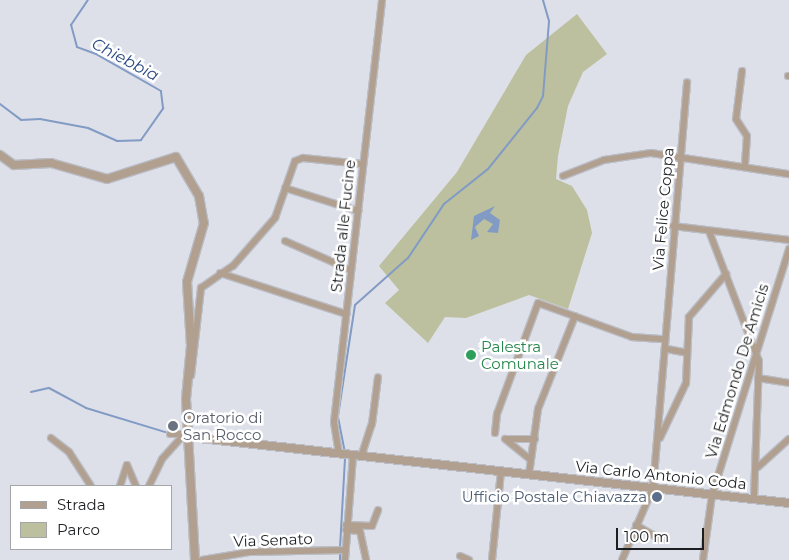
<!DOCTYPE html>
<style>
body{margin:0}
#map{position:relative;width:789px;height:560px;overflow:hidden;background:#dde0e9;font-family:Montserrat,sans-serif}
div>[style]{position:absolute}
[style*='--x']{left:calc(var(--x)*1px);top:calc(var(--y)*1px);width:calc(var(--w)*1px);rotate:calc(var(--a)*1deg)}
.green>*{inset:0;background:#bcc09e}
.water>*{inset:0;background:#829bc4}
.stream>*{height:2px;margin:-1px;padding:0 1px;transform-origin:1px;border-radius:1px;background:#829bc4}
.roads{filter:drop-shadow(1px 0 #babdc5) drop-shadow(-1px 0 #babdc5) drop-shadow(0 1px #babdc5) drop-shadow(0 -1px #babdc5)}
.minor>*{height:6px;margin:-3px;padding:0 3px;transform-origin:3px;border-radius:3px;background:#b1a090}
.tertiary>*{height:8px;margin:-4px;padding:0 4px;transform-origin:4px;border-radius:4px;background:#b1a090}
.dots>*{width:14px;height:14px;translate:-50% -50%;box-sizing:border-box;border:2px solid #fff;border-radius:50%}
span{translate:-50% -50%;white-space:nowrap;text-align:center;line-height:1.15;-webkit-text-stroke:5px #fff;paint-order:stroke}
.street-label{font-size:15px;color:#1c1e21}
.leisure-label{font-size:15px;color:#27864d}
.left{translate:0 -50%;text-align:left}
.worship-label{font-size:15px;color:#5b616d}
.service-label{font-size:15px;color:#4e5e75}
.right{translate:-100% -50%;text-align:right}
.water-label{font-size:16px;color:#2b4a80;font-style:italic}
.legend{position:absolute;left:10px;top:485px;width:162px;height:65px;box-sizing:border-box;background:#fff;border:1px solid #a4a5a6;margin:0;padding:6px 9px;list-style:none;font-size:15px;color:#1c1e21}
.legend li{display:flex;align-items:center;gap:10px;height:25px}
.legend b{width:25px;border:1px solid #a4a5a6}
.scale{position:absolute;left:616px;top:528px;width:88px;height:22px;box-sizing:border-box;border:2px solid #1c1e21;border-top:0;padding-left:6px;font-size:15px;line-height:18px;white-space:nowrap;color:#1c1e21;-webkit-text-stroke:4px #fff;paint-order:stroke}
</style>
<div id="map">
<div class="green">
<i style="clip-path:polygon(577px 14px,607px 54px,583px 72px,568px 106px,558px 156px,556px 179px,572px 186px,587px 210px,592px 233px,568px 309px,529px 295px,466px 318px,445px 317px,428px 343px,385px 303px,399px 290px,379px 266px,457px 172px,526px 55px)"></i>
</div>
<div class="water">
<i style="clip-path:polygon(495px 206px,490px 213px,500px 220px,498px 233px,487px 232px,493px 224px,484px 219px,475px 227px,479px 236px,471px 240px,474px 216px)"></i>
</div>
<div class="stream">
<i style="--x:0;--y:104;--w:26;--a:37"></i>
<i style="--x:21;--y:120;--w:19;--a:-3"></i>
<i style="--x:40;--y:119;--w:49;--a:10.6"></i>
<i style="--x:88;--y:128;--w:32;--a:24"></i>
<i style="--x:117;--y:141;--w:24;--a:-2"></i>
<i style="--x:141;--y:140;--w:39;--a:-55"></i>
<i style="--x:163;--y:108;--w:17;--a:-97"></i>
<i style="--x:161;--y:91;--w:75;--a:-150.4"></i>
<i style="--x:96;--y:54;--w:20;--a:-160"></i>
<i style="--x:77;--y:47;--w:23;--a:-105"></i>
<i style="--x:71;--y:25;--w:30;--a:-56"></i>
<i style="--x:31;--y:392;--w:18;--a:-13"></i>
<i style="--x:49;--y:388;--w:42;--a:28.4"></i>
<i style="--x:86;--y:408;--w:83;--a:16.9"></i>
<i style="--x:345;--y:453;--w:38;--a:-101"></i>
<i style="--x:338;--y:416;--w:112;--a:-81.3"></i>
<i style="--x:355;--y:305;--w:71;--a:-41.6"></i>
<i style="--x:408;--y:258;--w:65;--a:-56.3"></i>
<i style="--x:444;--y:204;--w:56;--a:-38.5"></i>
<i style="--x:488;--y:169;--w:78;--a:-51.2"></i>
<i style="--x:537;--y:108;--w:13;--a:-63"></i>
<i style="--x:543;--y:96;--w:75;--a:-85.4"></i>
<i style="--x:549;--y:21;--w:22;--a:-106"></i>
<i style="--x:340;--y:548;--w:90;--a:-86.8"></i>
<i style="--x:340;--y:560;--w:8;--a:-90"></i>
</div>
<div class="roads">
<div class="minor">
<i style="--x:742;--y:71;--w:48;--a:97.1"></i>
<i style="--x:736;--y:119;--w:20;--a:57"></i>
<i style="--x:747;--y:136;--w:31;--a:94"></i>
<i style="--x:788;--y:76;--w:1;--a:0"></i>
<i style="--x:563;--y:176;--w:44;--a:-21.3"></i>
<i style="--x:604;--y:160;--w:48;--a:-8.5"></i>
<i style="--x:651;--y:153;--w:140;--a:8.7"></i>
<i style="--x:285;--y:188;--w:77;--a:17.5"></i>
<i style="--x:673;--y:226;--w:117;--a:6.9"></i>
<i style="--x:709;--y:231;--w:139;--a:69"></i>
<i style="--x:759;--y:361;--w:138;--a:92.1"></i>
<i style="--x:285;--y:241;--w:72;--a:23.7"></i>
<i style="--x:220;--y:273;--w:133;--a:18"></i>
<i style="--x:667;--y:349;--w:20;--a:11"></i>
<i style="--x:191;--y:376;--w:89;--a:-83.5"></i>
<i style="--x:201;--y:288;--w:39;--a:-35"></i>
<i style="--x:233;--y:266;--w:64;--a:-48.8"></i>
<i style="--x:275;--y:218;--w:60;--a:-70.7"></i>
<i style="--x:295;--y:161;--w:9;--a:-21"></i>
<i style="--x:303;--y:158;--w:59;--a:5.8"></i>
<i style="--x:758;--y:378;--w:31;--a:9"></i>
<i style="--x:495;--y:433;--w:19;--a:-84"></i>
<i style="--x:497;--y:414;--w:118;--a:-69.7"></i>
<i style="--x:538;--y:303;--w:100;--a:19.9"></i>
<i style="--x:632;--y:337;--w:32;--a:4"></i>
<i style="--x:170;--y:434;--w:13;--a:0"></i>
<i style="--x:51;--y:438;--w:23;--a:38"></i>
<i style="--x:69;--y:452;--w:40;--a:57.1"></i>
<i style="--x:660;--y:438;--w:61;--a:-64.7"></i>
<i style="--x:686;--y:383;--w:66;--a:-87.4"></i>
<i style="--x:689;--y:317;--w:57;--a:-49.3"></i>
<i style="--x:505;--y:439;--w:33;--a:39"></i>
<i style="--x:506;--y:439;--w:29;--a:0"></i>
<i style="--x:339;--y:454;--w:32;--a:-99"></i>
<i style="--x:334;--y:422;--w:425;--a:-83.5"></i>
<i style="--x:361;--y:457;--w:35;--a:-72"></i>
<i style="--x:372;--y:424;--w:47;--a:-82.7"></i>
<i style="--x:758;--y:467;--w:42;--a:-42.1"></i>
<i style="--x:529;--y:474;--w:66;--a:-82.1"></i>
<i style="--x:538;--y:409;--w:100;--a:-68.3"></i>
<i style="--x:120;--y:486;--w:22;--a:-72"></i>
<i style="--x:127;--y:465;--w:23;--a:67"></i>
<i style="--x:149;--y:486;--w:30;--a:-64"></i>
<i style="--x:162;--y:459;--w:40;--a:-48"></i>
<i style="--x:346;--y:525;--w:26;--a:2"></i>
<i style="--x:372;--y:526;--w:17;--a:-69"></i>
<i style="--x:636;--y:525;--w:29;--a:31"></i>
<i style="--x:346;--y:530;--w:14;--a:4"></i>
<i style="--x:360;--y:531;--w:30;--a:78"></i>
<i style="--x:460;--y:556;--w:10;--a:24"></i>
<i style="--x:202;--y:560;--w:49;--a:-9.5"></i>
<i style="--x:250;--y:552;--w:96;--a:-1.2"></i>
<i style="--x:345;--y:560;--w:104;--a:-85.6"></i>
<i style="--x:492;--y:560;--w:89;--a:-84.2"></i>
<i style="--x:622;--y:560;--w:78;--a:-66.7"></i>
<i style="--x:653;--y:488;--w:407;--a:-85.2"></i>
<i style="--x:703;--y:560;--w:66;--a:-82.1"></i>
<i style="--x:712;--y:495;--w:258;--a:-72.6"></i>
</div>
<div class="tertiary">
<i style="--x:0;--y:155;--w:17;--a:36"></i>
<i style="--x:14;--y:165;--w:37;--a:-3"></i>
<i style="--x:51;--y:163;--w:58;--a:15.9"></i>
<i style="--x:107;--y:179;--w:72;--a:-17.7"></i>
<i style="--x:176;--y:157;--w:45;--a:59.5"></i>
<i style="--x:199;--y:196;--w:27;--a:80"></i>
<i style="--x:204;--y:223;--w:61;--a:106.1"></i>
<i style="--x:187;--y:282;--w:64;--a:86.4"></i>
<i style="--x:191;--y:346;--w:53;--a:95.4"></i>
<i style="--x:186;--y:399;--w:161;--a:86.8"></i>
<i style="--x:190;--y:437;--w:603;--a:6.29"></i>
</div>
</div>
<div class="dots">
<i style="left:471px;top:355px;background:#2e9e5b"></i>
<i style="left:173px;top:426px;background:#6b7280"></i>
<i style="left:657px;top:497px;background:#5c6f8a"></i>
</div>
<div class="street-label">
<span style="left:663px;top:209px;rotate:-85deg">Via Felice Coppa</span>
<span style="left:343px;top:226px;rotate:-84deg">Strada alle Fucine</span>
<span style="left:737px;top:371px;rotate:-73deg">Via Edmondo De Amicis</span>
<span style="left:661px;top:475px;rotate:6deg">Via Carlo Antonio Coda</span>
<span style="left:273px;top:540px;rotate:-2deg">Via Senato</span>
</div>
<div class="leisure-label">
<span class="left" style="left:481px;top:355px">Palestra<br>Comunale</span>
</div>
<div class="worship-label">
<span class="left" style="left:183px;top:426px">Oratorio di<br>San Rocco</span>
</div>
<div class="service-label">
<span class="right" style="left:647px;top:497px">Ufficio Postale Chiavazza</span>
</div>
<div class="water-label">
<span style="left:125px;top:60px;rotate:28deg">Chiebbia</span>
</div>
<ul class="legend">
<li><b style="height:6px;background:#b1a090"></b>Strada</li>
<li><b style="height:14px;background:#bcc09e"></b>Parco</li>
</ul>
<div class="scale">100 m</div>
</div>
